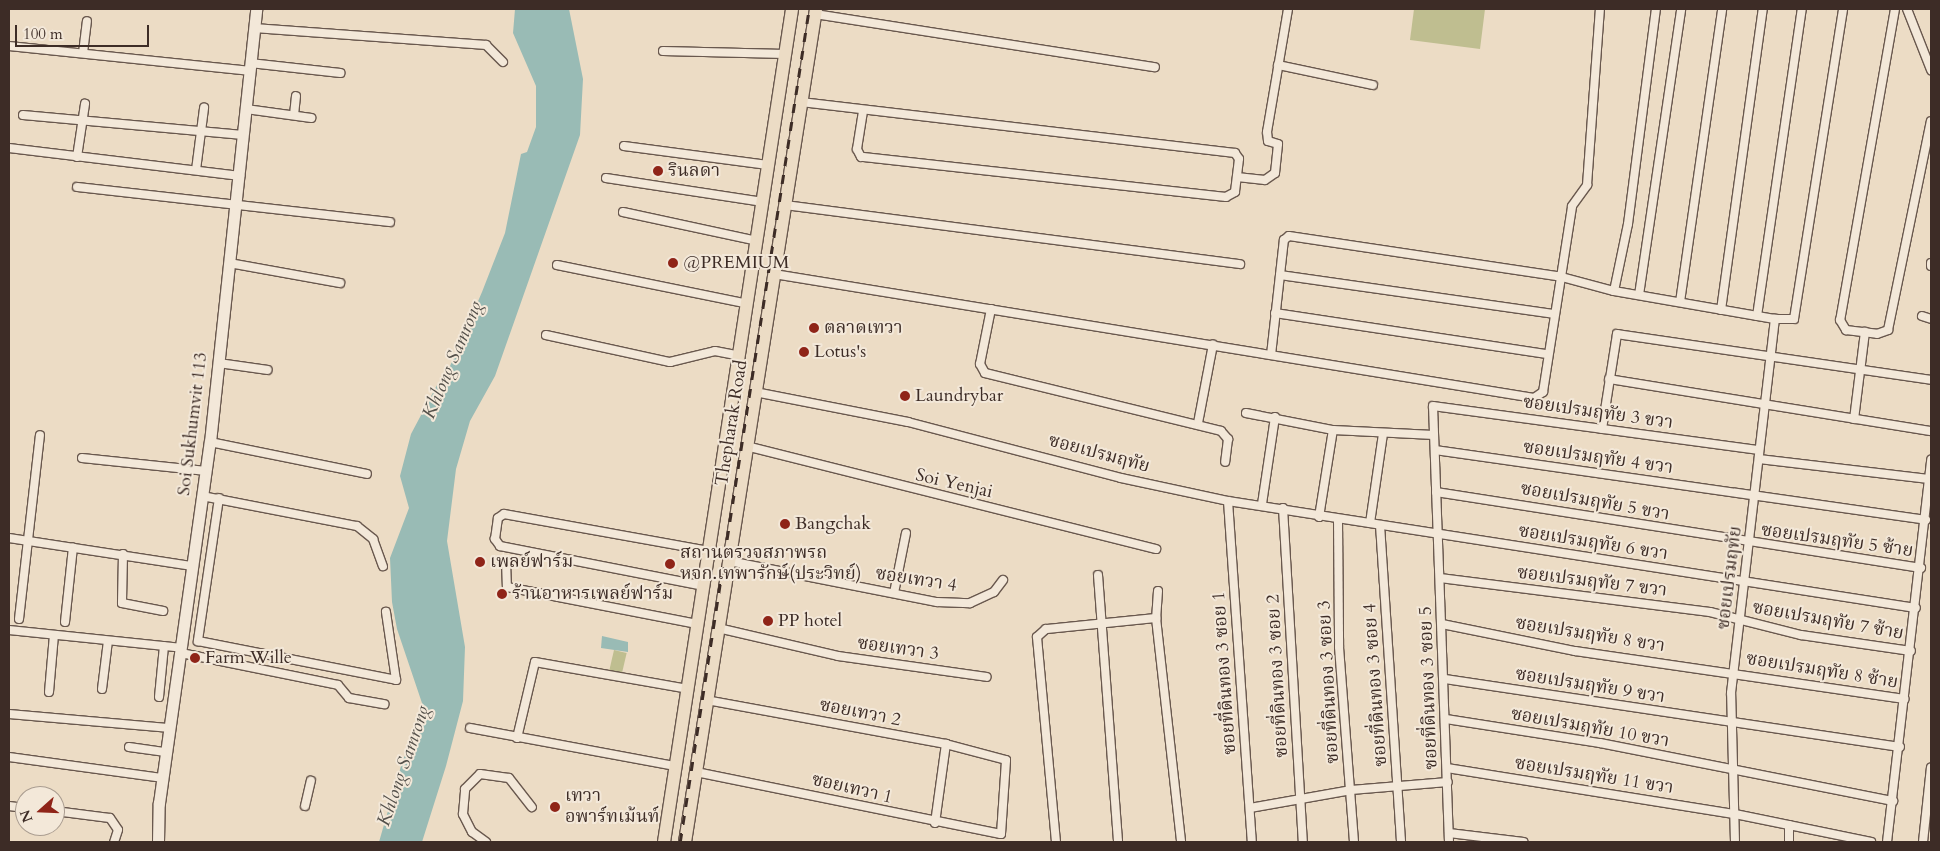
<!DOCTYPE html>
<meta charset="utf-8">
<style>
body{margin:0}
#map{position:relative;width:1940px;height:851px;overflow:hidden;background:#ecdcc5;font-family:Cardo,"Noto Serif Thai",serif}
div>[style]{position:absolute}
[style*='--x']{left:calc(var(--x)*1px);top:calc(var(--y)*1px);width:calc(var(--w)*1px);rotate:calc(var(--a)*1deg)}
.green>*{inset:0;background:#bfbe90;transform-origin:0 0}
.water>*{inset:0;background:#99bbb5}
.roads{filter:drop-shadow(1px 0 #69584e) drop-shadow(-1px 0 #69584e) drop-shadow(0 1px #69584e) drop-shadow(0 -1px #69584e)}
.minor>*{height:8px;margin:-4px;padding:0 4px;transform-origin:4px;border-radius:4px;background:#f3e8d9}
.secondary>*{height:11px;margin:-5.5px;padding:0 5.5px;transform-origin:5.5px;border-radius:5.5px;background:#f3e8d9}
.primary>*{height:12px;margin:-6px;padding:0 6px;transform-origin:6px;border-radius:6px;background:#ecdcc5}
.rail>*{height:2.5px;margin-top:-1.25px;transform-origin:0;background:repeating-linear-gradient(90deg,#3d2c26 0 9px,transparent 0 18px)}
.dots>*{width:14px;height:14px;translate:-50% -50%;box-sizing:border-box;border:2px solid #f3e8d9;border-radius:50%}
span{translate:-50% -50%;white-space:nowrap;text-align:center;line-height:1.15;-webkit-text-stroke:4px #f3e8d9;paint-order:stroke}
.poi-label{font-size:18px;color:#3d2c26}
.left{translate:0 -50%;text-align:left}
.street-label{font-size:18px;color:#3d2c26}
.water-label{font-size:19px;color:#54504a;font-style:italic}
.frame{position:absolute;inset:0;border:10px solid #3d2c26;pointer-events:none}
.north{position:absolute;left:15px;top:786px;width:50px;height:50px;box-sizing:border-box;background:#f3e8d9;border:1px solid #aa9d91;border-radius:50%;rotate:250deg;font-size:14px;font-weight:700;line-height:20px;text-align:center;color:#3d2c26}
.north::after{content:'';display:block;margin:auto;width:18px;height:22px;background:#8f2418;clip-path:polygon(50% 0,100% 100%,50% 72%,0 100%)}
.scale{position:absolute;left:15px;top:25px;width:134px;height:22px;box-sizing:border-box;border:2px solid #3d2c26;border-top:0;padding-left:6px;font-size:15px;line-height:18px;white-space:nowrap;color:#3d2c26;-webkit-text-stroke:4px #f3e8d9;paint-order:stroke}
</style>
<div id="map">
<div class="green">
<i style="clip-path:polygon(1414px 9px,1485px 9px,1480px 49px,1410px 40px)"></i>
<i style="left:614px;top:650px;width:13px;height:23px;rotate:13deg"></i>
</div>
<div class="water">
<i style="clip-path:polygon(515px 9px,569px 9px,583px 79px,580px 135px,495px 376px,470px 421px,456px 469px,447px 541px,465px 647px,463px 701px,446px 766px,422px 842px,379px 842px,403px 759px,421px 728px,424px 709px,397px 629px,392px 602px,390px 558px,409px 508px,400px 476px,411px 434px,437px 385px,444px 380px,482px 292px,505px 233px,521px 154px,527px 152px,536px 127px,536px 86px,513px 33px)"></i>
<i style="clip-path:polygon(602px 636px,628px 642px,628px 652px,601px 648px)"></i>
</div>
<div class="roads">
<div class="minor">
<i style="--x:1895;--y:9;--w:316;--a:100"></i>
<i style="--x:1840;--y:320;--w:12;--a:59"></i>
<i style="--x:1846;--y:330;--w:31;--a:7"></i>
<i style="--x:1877;--y:334;--w:12;--a:-20"></i>
<i style="--x:1888;--y:330;--w:213;--a:-78.4"></i>
<i style="--x:1907;--y:9;--w:66;--a:68.5"></i>
<i style="--x:815;--y:14;--w:344;--a:8.9"></i>
<i style="--x:254;--y:28;--w:233;--a:4.2"></i>
<i style="--x:486;--y:45;--w:24;--a:45"></i>
<i style="--x:9;--y:46;--w:241;--a:5.9"></i>
<i style="--x:663;--y:51;--w:122;--a:1.4"></i>
<i style="--x:83;--y:53;--w:32;--a:-83"></i>
<i style="--x:250;--y:63;--w:91;--a:6.3"></i>
<i style="--x:1278;--y:65;--w:97;--a:11.9"></i>
<i style="--x:801;--y:102;--w:437;--a:6.7"></i>
<i style="--x:1235;--y:153;--w:7;--a:56"></i>
<i style="--x:1239;--y:159;--w:33;--a:97"></i>
<i style="--x:1235;--y:192;--w:10;--a:151"></i>
<i style="--x:1226;--y:197;--w:367;--a:-173.7"></i>
<i style="--x:861;--y:157;--w:9;--a:-117"></i>
<i style="--x:857;--y:149;--w:37;--a:-81"></i>
<i style="--x:246;--y:109;--w:66;--a:7.9"></i>
<i style="--x:23;--y:115;--w:221;--a:5.2"></i>
<i style="--x:294;--y:115;--w:19;--a:-84"></i>
<i style="--x:624;--y:146;--w:145;--a:7.5"></i>
<i style="--x:9;--y:148;--w:233;--a:6.9"></i>
<i style="--x:77;--y:157;--w:54;--a:-81.4"></i>
<i style="--x:196;--y:170;--w:63;--a:-82.6"></i>
<i style="--x:1237;--y:177;--w:28;--a:6"></i>
<i style="--x:1265;--y:180;--w:12;--a:-35"></i>
<i style="--x:1275;--y:173;--w:29;--a:-84"></i>
<i style="--x:1278;--y:144;--w:10;--a:-163"></i>
<i style="--x:1268;--y:141;--w:9;--a:-96"></i>
<i style="--x:1267;--y:132;--w:125;--a:-80.3"></i>
<i style="--x:606;--y:178;--w:159;--a:8.7"></i>
<i style="--x:77;--y:187;--w:315;--a:6.4"></i>
<i style="--x:785;--y:205;--w:459;--a:7.4"></i>
<i style="--x:623;--y:212;--w:137;--a:12.2"></i>
<i style="--x:229;--y:263;--w:113;--a:10.2"></i>
<i style="--x:1931;--y:263;--w:3;--a:90"></i>
<i style="--x:557;--y:265;--w:195;--a:11.5"></i>
<i style="--x:774;--y:274;--w:770;--a:9.27"></i>
<i style="--x:1534;--y:398;--w:11;--a:-34"></i>
<i style="--x:1543;--y:392;--w:188;--a:-81.1"></i>
<i style="--x:1572;--y:206;--w:26;--a:-54"></i>
<i style="--x:1587;--y:185;--w:176;--a:-85.8"></i>
<i style="--x:1280;--y:275;--w:276;--a:8.1"></i>
<i style="--x:1614;--y:291;--w:68;--a:-78.2"></i>
<i style="--x:1628;--y:224;--w:217;--a:-82.6"></i>
<i style="--x:1639;--y:295;--w:289;--a:-81.6"></i>
<i style="--x:1680;--y:302;--w:296;--a:-81.8"></i>
<i style="--x:991;--y:309;--w:56;--a:101.3"></i>
<i style="--x:980;--y:364;--w:10;--a:61"></i>
<i style="--x:985;--y:373;--w:243;--a:13.8"></i>
<i style="--x:1221;--y:431;--w:11;--a:49"></i>
<i style="--x:1228;--y:439;--w:23;--a:97"></i>
<i style="--x:1721;--y:310;--w:304;--a:-82.1"></i>
<i style="--x:1275;--y:313;--w:275;--a:8.6"></i>
<i style="--x:1757;--y:316;--w:310;--a:-81.7"></i>
<i style="--x:1922;--y:316;--w:9;--a:18"></i>
<i style="--x:546;--y:335;--w:127;--a:12.3"></i>
<i style="--x:670;--y:362;--w:46;--a:-13.7"></i>
<i style="--x:715;--y:351;--w:25;--a:11"></i>
<i style="--x:1271;--y:355;--w:116;--a:-83.6"></i>
<i style="--x:1284;--y:240;--w:6;--a:-39"></i>
<i style="--x:1289;--y:236;--w:272;--a:8.5"></i>
<i style="--x:1558;--y:276;--w:58;--a:15"></i>
<i style="--x:1614;--y:291;--w:163;--a:9.9"></i>
<i style="--x:1775;--y:319;--w:19;--a:0"></i>
<i style="--x:1794;--y:319;--w:314;--a:-81"></i>
<i style="--x:219;--y:363;--w:49;--a:8.1"></i>
<i style="--x:1609;--y:379;--w:326;--a:9.2"></i>
<i style="--x:755;--y:392;--w:156;--a:11.1"></i>
<i style="--x:908;--y:422;--w:220;--a:14.7"></i>
<i style="--x:1121;--y:478;--w:109;--a:12.1"></i>
<i style="--x:1228;--y:501;--w:696;--a:8.84"></i>
<i style="--x:1246;--y:413;--w:89;--a:11.1"></i>
<i style="--x:1333;--y:430;--w:101;--a:2.8"></i>
<i style="--x:1854;--y:419;--w:88;--a:-82.8"></i>
<i style="--x:1198;--y:423;--w:80;--a:-79.2"></i>
<i style="--x:1602;--y:429;--w:96;--a:-81"></i>
<i style="--x:1617;--y:334;--w:317;--a:8.3"></i>
<i style="--x:210;--y:442;--w:160;--a:11.5"></i>
<i style="--x:746;--y:446;--w:423;--a:14.1"></i>
<i style="--x:1435;--y:450;--w:496;--a:8.1"></i>
<i style="--x:82;--y:458;--w:125;--a:6"></i>
<i style="--x:1759;--y:459;--w:171;--a:6.7"></i>
<i style="--x:1436;--y:492;--w:491;--a:8.9"></i>
<i style="--x:202;--y:496;--w:158;--a:11"></i>
<i style="--x:357;--y:526;--w:21;--a:39"></i>
<i style="--x:373;--y:539;--w:29;--a:70"></i>
<i style="--x:219;--y:498;--w:145;--a:98.4"></i>
<i style="--x:198;--y:641;--w:202;--a:11.1"></i>
<i style="--x:396;--y:680;--w:69;--a:-98.4"></i>
<i style="--x:1228;--y:501;--w:342;--a:86"></i>
<i style="--x:1262;--y:504;--w:88;--a:-81.5"></i>
<i style="--x:1283;--y:508;--w:335;--a:86.6"></i>
<i style="--x:1319;--y:517;--w:88;--a:-80.9"></i>
<i style="--x:1338;--y:520;--w:127;--a:89.5"></i>
<i style="--x:1339;--y:647;--w:196;--a:85.6"></i>
<i style="--x:1370;--y:523;--w:90;--a:-81.7"></i>
<i style="--x:1380;--y:525;--w:318;--a:86.2"></i>
<i style="--x:9;--y:538;--w:184;--a:8.7"></i>
<i style="--x:123;--y:554;--w:49;--a:91.2"></i>
<i style="--x:122;--y:603;--w:42;--a:11"></i>
<i style="--x:506;--y:561;--w:26;--a:88"></i>
<i style="--x:507;--y:587;--w:195;--a:11"></i>
<i style="--x:729;--y:561;--w:212;--a:11.2"></i>
<i style="--x:937;--y:602;--w:33;--a:2"></i>
<i style="--x:970;--y:603;--w:26;--a:-25"></i>
<i style="--x:994;--y:592;--w:15;--a:-53"></i>
<i style="--x:1098;--y:575;--w:268;--a:85.7"></i>
<i style="--x:1440;--y:578;--w:272;--a:7.2"></i>
<i style="--x:1710;--y:612;--w:94;--a:14.2"></i>
<i style="--x:1801;--y:635;--w:111;--a:8.3"></i>
<i style="--x:704;--y:586;--w:208;--a:-168.9"></i>
<i style="--x:500;--y:546;--w:9;--a:-126"></i>
<i style="--x:495;--y:539;--w:21;--a:-82"></i>
<i style="--x:498;--y:518;--w:7;--a:-34"></i>
<i style="--x:504;--y:514;--w:208;--a:10.2"></i>
<i style="--x:1158;--y:591;--w:27;--a:94"></i>
<i style="--x:1156;--y:618;--w:225;--a:83.6"></i>
<i style="--x:894;--y:593;--w:61;--a:-78.7"></i>
<i style="--x:19;--y:619;--w:185;--a:-83.5"></i>
<i style="--x:65;--y:622;--w:75;--a:-83.9"></i>
<i style="--x:1442;--y:624;--w:136;--a:11.5"></i>
<i style="--x:1575;--y:651;--w:333;--a:8.3"></i>
<i style="--x:718;--y:628;--w:123;--a:13.1"></i>
<i style="--x:838;--y:656;--w:150;--a:8"></i>
<i style="--x:9;--y:630;--w:174;--a:5.9"></i>
<i style="--x:181;--y:653;--w:160;--a:11.5"></i>
<i style="--x:338;--y:685;--w:17;--a:50"></i>
<i style="--x:349;--y:698;--w:36;--a:10"></i>
<i style="--x:1445;--y:679;--w:460;--a:8.5"></i>
<i style="--x:102;--y:689;--w:48;--a:-82.9"></i>
<i style="--x:49;--y:692;--w:57;--a:-85"></i>
<i style="--x:159;--y:697;--w:51;--a:-84.4"></i>
<i style="--x:9;--y:714;--w:162;--a:5"></i>
<i style="--x:1446;--y:719;--w:156;--a:8.9"></i>
<i style="--x:1600;--y:743;--w:299;--a:11.2"></i>
<i style="--x:470;--y:728;--w:209;--a:10.5"></i>
<i style="--x:517;--y:738;--w:78;--a:-76.7"></i>
<i style="--x:535;--y:662;--w:155;--a:10"></i>
<i style="--x:129;--y:747;--w:37;--a:8"></i>
<i style="--x:9;--y:757;--w:154;--a:7.8"></i>
<i style="--x:1447;--y:768;--w:292;--a:9.1"></i>
<i style="--x:1735;--y:814;--w:139;--a:11.6"></i>
<i style="--x:696;--y:772;--w:311;--a:11.5"></i>
<i style="--x:1001;--y:834;--w:74;--a:-86.1"></i>
<i style="--x:1006;--y:760;--w:62;--a:-165.1"></i>
<i style="--x:946;--y:744;--w:243;--a:-169.6"></i>
<i style="--x:9;--y:806;--w:16;--a:7"></i>
<i style="--x:305;--y:806;--w:26;--a:-77"></i>
<i style="--x:1250;--y:808;--w:103;--a:-10.1"></i>
<i style="--x:1351;--y:790;--w:97;--a:-4.7"></i>
<i style="--x:55;--y:811;--w:55;--a:7.3"></i>
<i style="--x:110;--y:818;--w:14;--a:56"></i>
<i style="--x:118;--y:830;--w:13;--a:108"></i>
<i style="--x:935;--y:823;--w:80;--a:-82.1"></i>
<i style="--x:1449;--y:833;--w:75;--a:6.9"></i>
<i style="--x:486;--y:842;--w:17;--a:-144"></i>
<i style="--x:472;--y:832;--w:20;--a:-117"></i>
<i style="--x:463;--y:814;--w:25;--a:-85"></i>
<i style="--x:465;--y:789;--w:21;--a:-45"></i>
<i style="--x:480;--y:774;--w:29;--a:8"></i>
<i style="--x:509;--y:778;--w:37;--a:52"></i>
<i style="--x:1056;--y:842;--w:206;--a:-95.3"></i>
<i style="--x:1037;--y:637;--w:12;--a:-42"></i>
<i style="--x:1046;--y:629;--w:111;--a:-5.7"></i>
<i style="--x:1449;--y:842;--w:436;--a:-92.1"></i>
<i style="--x:1433;--y:406;--w:329;--a:7.7"></i>
<i style="--x:1735;--y:842;--w:149;--a:-91.5"></i>
<i style="--x:1731;--y:693;--w:377;--a:-83.3"></i>
<i style="--x:1789;--y:842;--w:17;--a:-90"></i>
<i style="--x:1887;--y:842;--w:385;--a:-83.4"></i>
<i style="--x:1923;--y:842;--w:75;--a:-83.9"></i>
</div>
<div class="secondary">
<i style="--x:158;--y:842;--w:39;--a:-89"></i>
<i style="--x:159;--y:803;--w:365;--a:-82"></i>
<i style="--x:210;--y:442;--w:435;--a:-83.9"></i>
</div>
<div class="primary">
<i style="--x:664;--y:842;--w:843;--a:-81.26"></i>
<i style="--x:685;--y:842;--w:843;--a:-81.06"></i>
</div>
</div>
<div class="rail">
<i style="--x:680;--y:842;--w:843;--a:-81.2"></i>
</div>
<div class="dots">
<i style="left:658px;top:171px;background:#8f2418"></i>
<i style="left:673px;top:263px;background:#8f2418"></i>
<i style="left:814px;top:328px;background:#8f2418"></i>
<i style="left:804px;top:352px;background:#8f2418"></i>
<i style="left:905px;top:396px;background:#8f2418"></i>
<i style="left:785px;top:524px;background:#8f2418"></i>
<i style="left:480px;top:562px;background:#8f2418"></i>
<i style="left:670px;top:564px;background:#8f2418"></i>
<i style="left:502px;top:594px;background:#8f2418"></i>
<i style="left:768px;top:621px;background:#8f2418"></i>
<i style="left:195px;top:658px;background:#8f2418"></i>
<i style="left:555px;top:807px;background:#8f2418"></i>
</div>
<div class="poi-label">
<span class="left" style="left:668px;top:171px">รินลดา</span>
<span class="left" style="left:683px;top:263px">@PREMIUM</span>
<span class="left" style="left:824px;top:328px">ตลาดเทวา</span>
<span class="left" style="left:814px;top:352px">Lotus's</span>
<span class="left" style="left:915px;top:396px">Laundrybar</span>
<span class="left" style="left:795px;top:524px">Bangchak</span>
<span class="left" style="left:680px;top:564px">สถานตรวจสภาพรถ<br>หจก.เทพารักษ์(ประวิทย์)</span>
<span class="left" style="left:490px;top:562px">เพลย์ฟาร์ม</span>
<span class="left" style="left:512px;top:594px">ร้านอาหารเพลย์ฟาร์ม</span>
<span class="left" style="left:778px;top:621px">PP hotel</span>
<span class="left" style="left:205px;top:658px">Farm Wille</span>
<span class="left" style="left:565px;top:807px">เทวา<br>อพาร์ทเม้นท์</span>
</div>
<div class="street-label">
<span style="left:1598px;top:413px;rotate:8deg">ซอยเปรมฤทัย 3 ขวา</span>
<span style="left:732px;top:423px;rotate:-81deg">Thepharak Road</span>
<span style="left:193px;top:424px;rotate:-83deg">Soi Sukhumvit 113</span>
<span style="left:1099px;top:454px;rotate:15deg">ซอยเปรมฤทัย</span>
<span style="left:1598px;top:458px;rotate:8deg">ซอยเปรมฤทัย 4 ขวา</span>
<span style="left:954px;top:484px;rotate:13deg">Soi Yenjai</span>
<span style="left:1595px;top:502px;rotate:10deg">ซอยเปรมฤทัย 5 ขวา</span>
<span style="left:1837px;top:541px;rotate:8deg">ซอยเปรมฤทัย 5 ซ้าย</span>
<span style="left:1593px;top:543px;rotate:9deg">ซอยเปรมฤทัย 6 ขวา</span>
<span style="left:1730px;top:578px;rotate:-83deg">ซอยเปรมฤทัย</span>
<span style="left:916px;top:580px;rotate:9deg">ซอยเทวา 4</span>
<span style="left:1592px;top:582px;rotate:7deg">ซอยเปรมฤทัย 7 ขวา</span>
<span style="left:1828px;top:621px;rotate:10deg">ซอยเปรมฤทัย 7 ซ้าย</span>
<span style="left:1590px;top:635px;rotate:9deg">ซอยเปรมฤทัย 8 ขวา</span>
<span style="left:898px;top:649px;rotate:8deg">ซอยเทวา 3</span>
<span style="left:1822px;top:671px;rotate:9deg">ซอยเปรมฤทัย 8 ซ้าย</span>
<span style="left:1225px;top:673px;rotate:-94deg">ซอยที่ดินทอง 3 ซอย 1</span>
<span style="left:1278px;top:676px;rotate:-93deg">ซอยที่ดินทอง 3 ซอย 2</span>
<span style="left:1329px;top:682px;rotate:-93deg">ซอยที่ดินทอง 3 ซอย 3</span>
<span style="left:1376px;top:685px;rotate:-94deg">ซอยที่ดินทอง 3 ซอย 4</span>
<span style="left:1590px;top:686px;rotate:9deg">ซอยเปรมฤทัย 9 ขวา</span>
<span style="left:1429px;top:688px;rotate:-92deg">ซอยที่ดินทอง 3 ซอย 5</span>
<span style="left:860px;top:713px;rotate:11deg">ซอยเทวา 2</span>
<span style="left:1590px;top:728px;rotate:10deg">ซอยเปรมฤทัย 10 ขวา</span>
<span style="left:1594px;top:776px;rotate:9deg">ซอยเปรมฤทัย 11 ขวา</span>
<span style="left:852px;top:789px;rotate:13deg">ซอยเทวา 1</span>
</div>
<div class="water-label">
<span style="left:453px;top:360px;rotate:-67deg">Khlong Samrong</span>
<span style="left:404px;top:766px;rotate:-71deg">Khlong Samrong</span>
</div>
<div class="frame"></div>
<div class="north">N</div>
<div class="scale">100 m</div>
</div>
